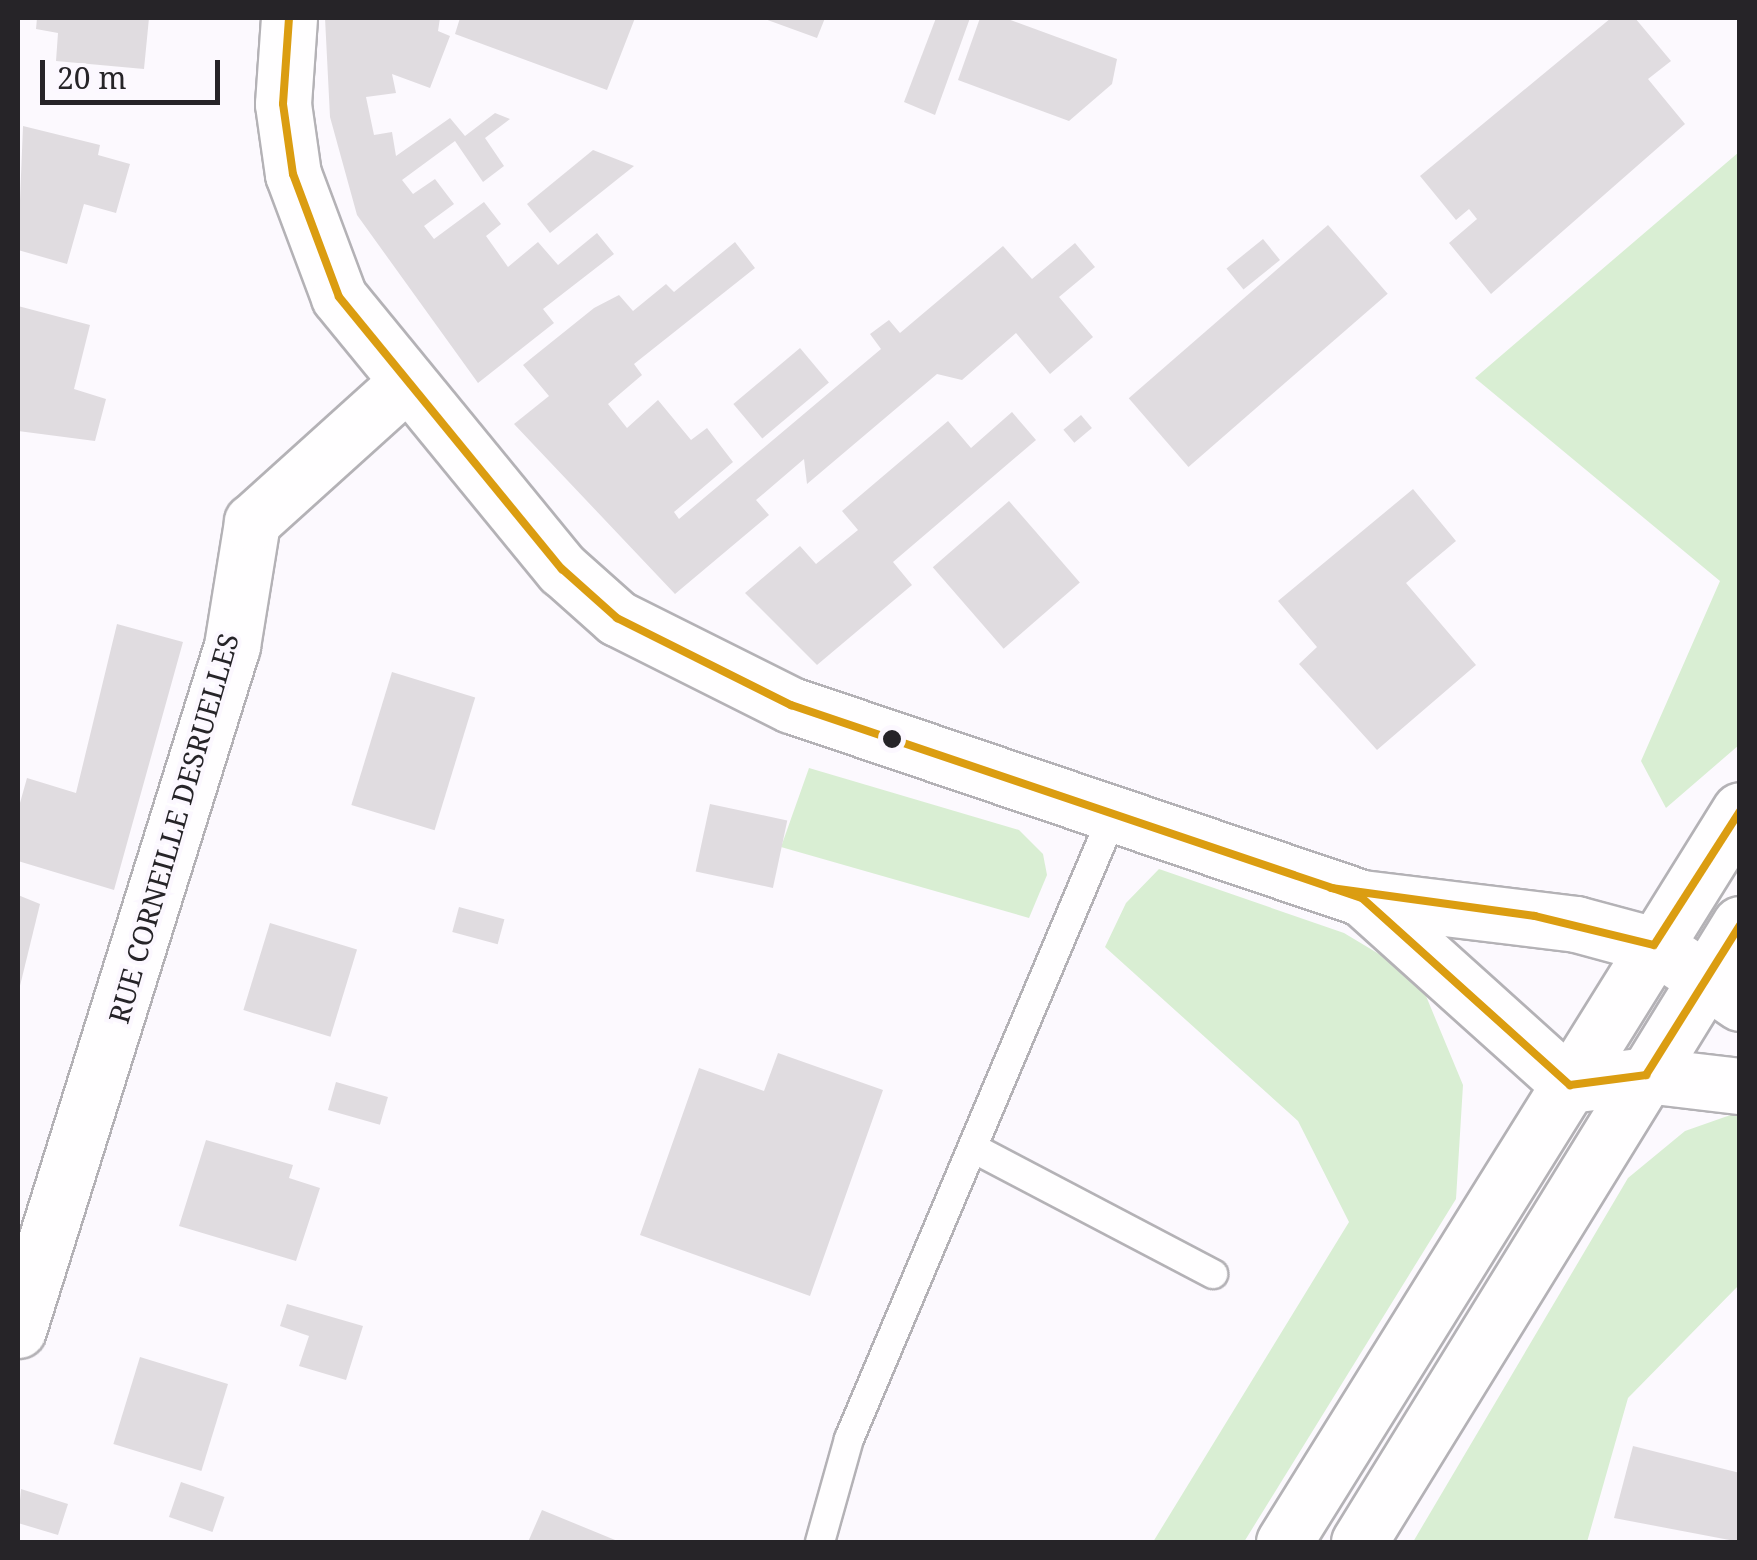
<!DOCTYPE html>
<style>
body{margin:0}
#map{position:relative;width:1757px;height:1560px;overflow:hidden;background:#fcf9fe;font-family:"Noto Serif",serif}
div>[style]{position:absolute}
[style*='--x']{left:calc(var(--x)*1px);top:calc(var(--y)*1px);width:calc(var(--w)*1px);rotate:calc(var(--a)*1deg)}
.green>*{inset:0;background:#d9eed3}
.building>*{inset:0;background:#e0dce0;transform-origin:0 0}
.roads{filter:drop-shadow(2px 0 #b4b2b6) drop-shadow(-2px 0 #b4b2b6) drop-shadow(0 2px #b4b2b6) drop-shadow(0 -2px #b4b2b6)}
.service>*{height:28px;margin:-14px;padding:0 14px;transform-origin:14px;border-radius:14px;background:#fffeff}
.minor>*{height:55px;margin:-27.5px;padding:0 27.5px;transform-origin:27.5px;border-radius:27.5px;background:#fffeff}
.tertiary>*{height:55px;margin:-27.5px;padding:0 27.5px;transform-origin:27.5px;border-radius:27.5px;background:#fffeff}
.secondary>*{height:55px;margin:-27.5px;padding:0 27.5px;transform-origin:27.5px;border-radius:27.5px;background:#fffeff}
.bus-1>*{height:8px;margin:-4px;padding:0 4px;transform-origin:4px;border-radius:4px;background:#db9d11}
.dots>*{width:28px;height:28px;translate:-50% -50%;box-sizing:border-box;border:5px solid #fcf8ff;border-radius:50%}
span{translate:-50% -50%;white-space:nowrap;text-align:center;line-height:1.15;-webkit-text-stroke:8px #fcf8ff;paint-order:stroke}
.street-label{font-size:28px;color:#262428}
.frame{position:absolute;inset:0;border:20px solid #262428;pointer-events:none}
.scale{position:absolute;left:40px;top:60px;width:180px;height:45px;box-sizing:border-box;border:5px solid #262428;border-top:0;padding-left:12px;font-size:30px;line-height:35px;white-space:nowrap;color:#262428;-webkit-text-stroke:8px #fcf8ff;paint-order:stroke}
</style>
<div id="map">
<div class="green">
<i style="clip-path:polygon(1739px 152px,1739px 745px,1666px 808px,1641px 761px,1720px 581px,1475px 378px)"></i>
<i style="clip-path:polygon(809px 768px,1019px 830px,1043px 854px,1047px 875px,1029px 918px,781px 847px)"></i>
<i style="clip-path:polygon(1159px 869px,1344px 933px,1389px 960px,1426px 996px,1463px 1085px,1456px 1199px,1244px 1542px,1153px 1542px,1349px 1222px,1298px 1121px,1105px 947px,1126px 903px)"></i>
<i style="clip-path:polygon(1739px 1112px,1739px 1285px,1628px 1398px,1587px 1542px,1413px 1542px,1628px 1178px,1685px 1131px)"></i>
</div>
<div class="building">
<i style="clip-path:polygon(37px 18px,149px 18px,144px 69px,56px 61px,58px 33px,36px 29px)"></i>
<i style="clip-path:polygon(325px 18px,440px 18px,438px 31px,450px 36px,430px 88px,392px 74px,396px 93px,366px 97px,374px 135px,392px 132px,396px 156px,450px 118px,465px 136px,495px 113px,510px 119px,485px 138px,504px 166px,483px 182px,455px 141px,402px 180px,413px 194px,435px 179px,454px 204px,424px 226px,434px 239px,484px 202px,501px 224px,486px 236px,508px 267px,538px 242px,558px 265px,597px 233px,614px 254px,543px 309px,554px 323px,478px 383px,357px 215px,330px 117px)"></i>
<i style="clip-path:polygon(460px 18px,635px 18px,607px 90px,455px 34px)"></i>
<i style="clip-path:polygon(762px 18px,825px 18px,817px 38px)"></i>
<i style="clip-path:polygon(936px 18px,970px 18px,935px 115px,904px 102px)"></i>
<i style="clip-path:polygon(980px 18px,1005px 18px,1117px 59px,1112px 84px,1069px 121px,958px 80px)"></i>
<i style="clip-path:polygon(1611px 18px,1635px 18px,1671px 61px,1648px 79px,1685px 124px,1491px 294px,1449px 243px,1477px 219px,1469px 209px,1456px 220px,1420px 176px)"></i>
<i style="clip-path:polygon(23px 126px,100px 145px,98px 155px,130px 164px,116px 213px,84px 204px,67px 264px,18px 250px)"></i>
<i style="clip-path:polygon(593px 150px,634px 166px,550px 233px,527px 204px)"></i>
<i style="left:1328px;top:225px;width:91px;height:264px;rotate:49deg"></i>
<i style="left:1263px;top:239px;width:27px;height:47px;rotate:51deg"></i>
<i style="clip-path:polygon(735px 242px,755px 268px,634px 364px,642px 375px,608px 404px,627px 428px,658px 400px,691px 440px,707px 428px,733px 462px,674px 512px,679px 519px,881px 349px,870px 334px,889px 320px,900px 333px,1003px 246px,1032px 279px,1075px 243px,1095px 267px,1059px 297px,1093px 337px,1050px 374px,1016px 333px,962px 380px,937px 374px,807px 484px,804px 459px,756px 500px,769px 515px,675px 594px,514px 424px,549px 396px,523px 365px,594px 308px,619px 295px,633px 311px,666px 284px,674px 292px)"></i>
<i style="clip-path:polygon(18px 306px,90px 325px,74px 389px,106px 399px,95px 441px,18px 431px)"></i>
<i style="left:800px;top:348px;width:45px;height:87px;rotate:50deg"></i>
<i style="clip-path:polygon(1012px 412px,1036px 440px,893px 562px,912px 585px,817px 665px,745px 593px,800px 546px,816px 564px,858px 530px,842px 511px,948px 421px,971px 448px)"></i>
<i style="left:1081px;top:415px;width:17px;height:23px;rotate:50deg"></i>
<i style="clip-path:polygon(1413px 489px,1456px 541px,1406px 583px,1476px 665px,1377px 750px,1299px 664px,1317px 647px,1278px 601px)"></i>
<i style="left:1009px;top:501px;width:108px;height:101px;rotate:49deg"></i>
<i style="clip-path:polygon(117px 624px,183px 642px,114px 890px,18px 861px,18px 810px,27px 778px,76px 793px)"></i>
<i style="left:392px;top:672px;width:87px;height:139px;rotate:17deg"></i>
<i style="left:710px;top:804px;width:79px;height:69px;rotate:12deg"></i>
<i style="clip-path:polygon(18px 895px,40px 904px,18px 994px)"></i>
<i style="left:459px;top:907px;width:47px;height:26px;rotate:15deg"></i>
<i style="left:270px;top:923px;width:91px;height:91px;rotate:17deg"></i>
<i style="clip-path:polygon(778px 1053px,883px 1090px,810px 1296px,640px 1235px,699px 1068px,764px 1091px)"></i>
<i style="left:336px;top:1082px;width:54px;height:29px;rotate:16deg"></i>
<i style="clip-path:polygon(206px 1140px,293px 1165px,289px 1178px,320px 1188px,296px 1261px,179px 1226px)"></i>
<i style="clip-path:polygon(287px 1304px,363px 1326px,346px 1380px,299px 1366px,309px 1336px,280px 1326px)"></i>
<i style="left:140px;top:1357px;width:92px;height:91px;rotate:17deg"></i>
<i style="clip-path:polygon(1633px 1446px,1740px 1473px,1740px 1542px,1614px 1518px)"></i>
<i style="left:181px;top:1482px;width:46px;height:37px;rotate:19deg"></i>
<i style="clip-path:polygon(21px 1489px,68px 1504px,58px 1535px,18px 1523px)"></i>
<i style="clip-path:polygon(542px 1510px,620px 1542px,528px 1542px)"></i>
</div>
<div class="roads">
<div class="service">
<i style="--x:975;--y:1149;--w:269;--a:27.7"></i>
<i style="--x:820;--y:1542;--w:107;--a:-74.3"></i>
<i style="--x:849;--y:1439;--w:678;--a:-67.07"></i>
</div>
<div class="minor">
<i style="--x:1705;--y:979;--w:42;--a:34.4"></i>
<i style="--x:1646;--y:1075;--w:95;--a:6.7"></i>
<i style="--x:18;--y:1330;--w:717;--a:-72.63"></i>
<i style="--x:232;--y:646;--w:126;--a:-80.8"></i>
<i style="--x:252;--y:522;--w:207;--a:-42.1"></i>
</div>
<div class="tertiary">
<i style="--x:289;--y:18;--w:86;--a:94"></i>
<i style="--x:283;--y:104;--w:71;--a:81.9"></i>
<i style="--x:293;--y:174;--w:131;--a:69.5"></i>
<i style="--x:339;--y:297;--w:352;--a:50.7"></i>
<i style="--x:562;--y:569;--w:74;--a:41.7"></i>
<i style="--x:617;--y:618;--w:195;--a:26.6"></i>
<i style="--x:791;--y:705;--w:603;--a:18.68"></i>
<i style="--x:1362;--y:898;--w:216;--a:6.9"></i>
<i style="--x:1576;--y:924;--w:81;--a:15.1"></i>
<i style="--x:1654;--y:945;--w:61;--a:33.7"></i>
<i style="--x:1362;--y:898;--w:280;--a:42"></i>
<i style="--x:1570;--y:1085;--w:77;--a:-7.5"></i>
</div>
<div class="secondary">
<i style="--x:1284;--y:1542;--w:862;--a:-58.08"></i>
<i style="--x:1359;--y:1542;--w:726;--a:-58.35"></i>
</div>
</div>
<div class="bus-1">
<i style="--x:289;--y:18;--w:86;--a:94"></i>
<i style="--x:283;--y:104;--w:71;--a:81.9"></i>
<i style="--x:293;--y:174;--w:131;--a:69.5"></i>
<i style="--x:339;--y:297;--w:352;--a:50.7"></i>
<i style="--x:562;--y:569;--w:74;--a:41.7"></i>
<i style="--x:617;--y:618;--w:195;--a:26.6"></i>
<i style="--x:791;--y:705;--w:603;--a:18.68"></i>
<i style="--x:1362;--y:898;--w:280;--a:42"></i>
<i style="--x:1570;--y:1085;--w:77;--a:-7.5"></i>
<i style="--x:1646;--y:1075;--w:177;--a:-57.9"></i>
<i style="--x:1331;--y:888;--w:206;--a:7.8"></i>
<i style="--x:1535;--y:916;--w:122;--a:13.7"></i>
<i style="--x:1654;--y:945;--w:159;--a:-57.3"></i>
</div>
<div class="dots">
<i style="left:892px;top:739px;background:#262428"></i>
</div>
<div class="street-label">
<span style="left:173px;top:828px;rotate:-74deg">RUE CORNEILLE DESRUELLES</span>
</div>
<div class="frame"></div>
<div class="scale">20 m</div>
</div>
